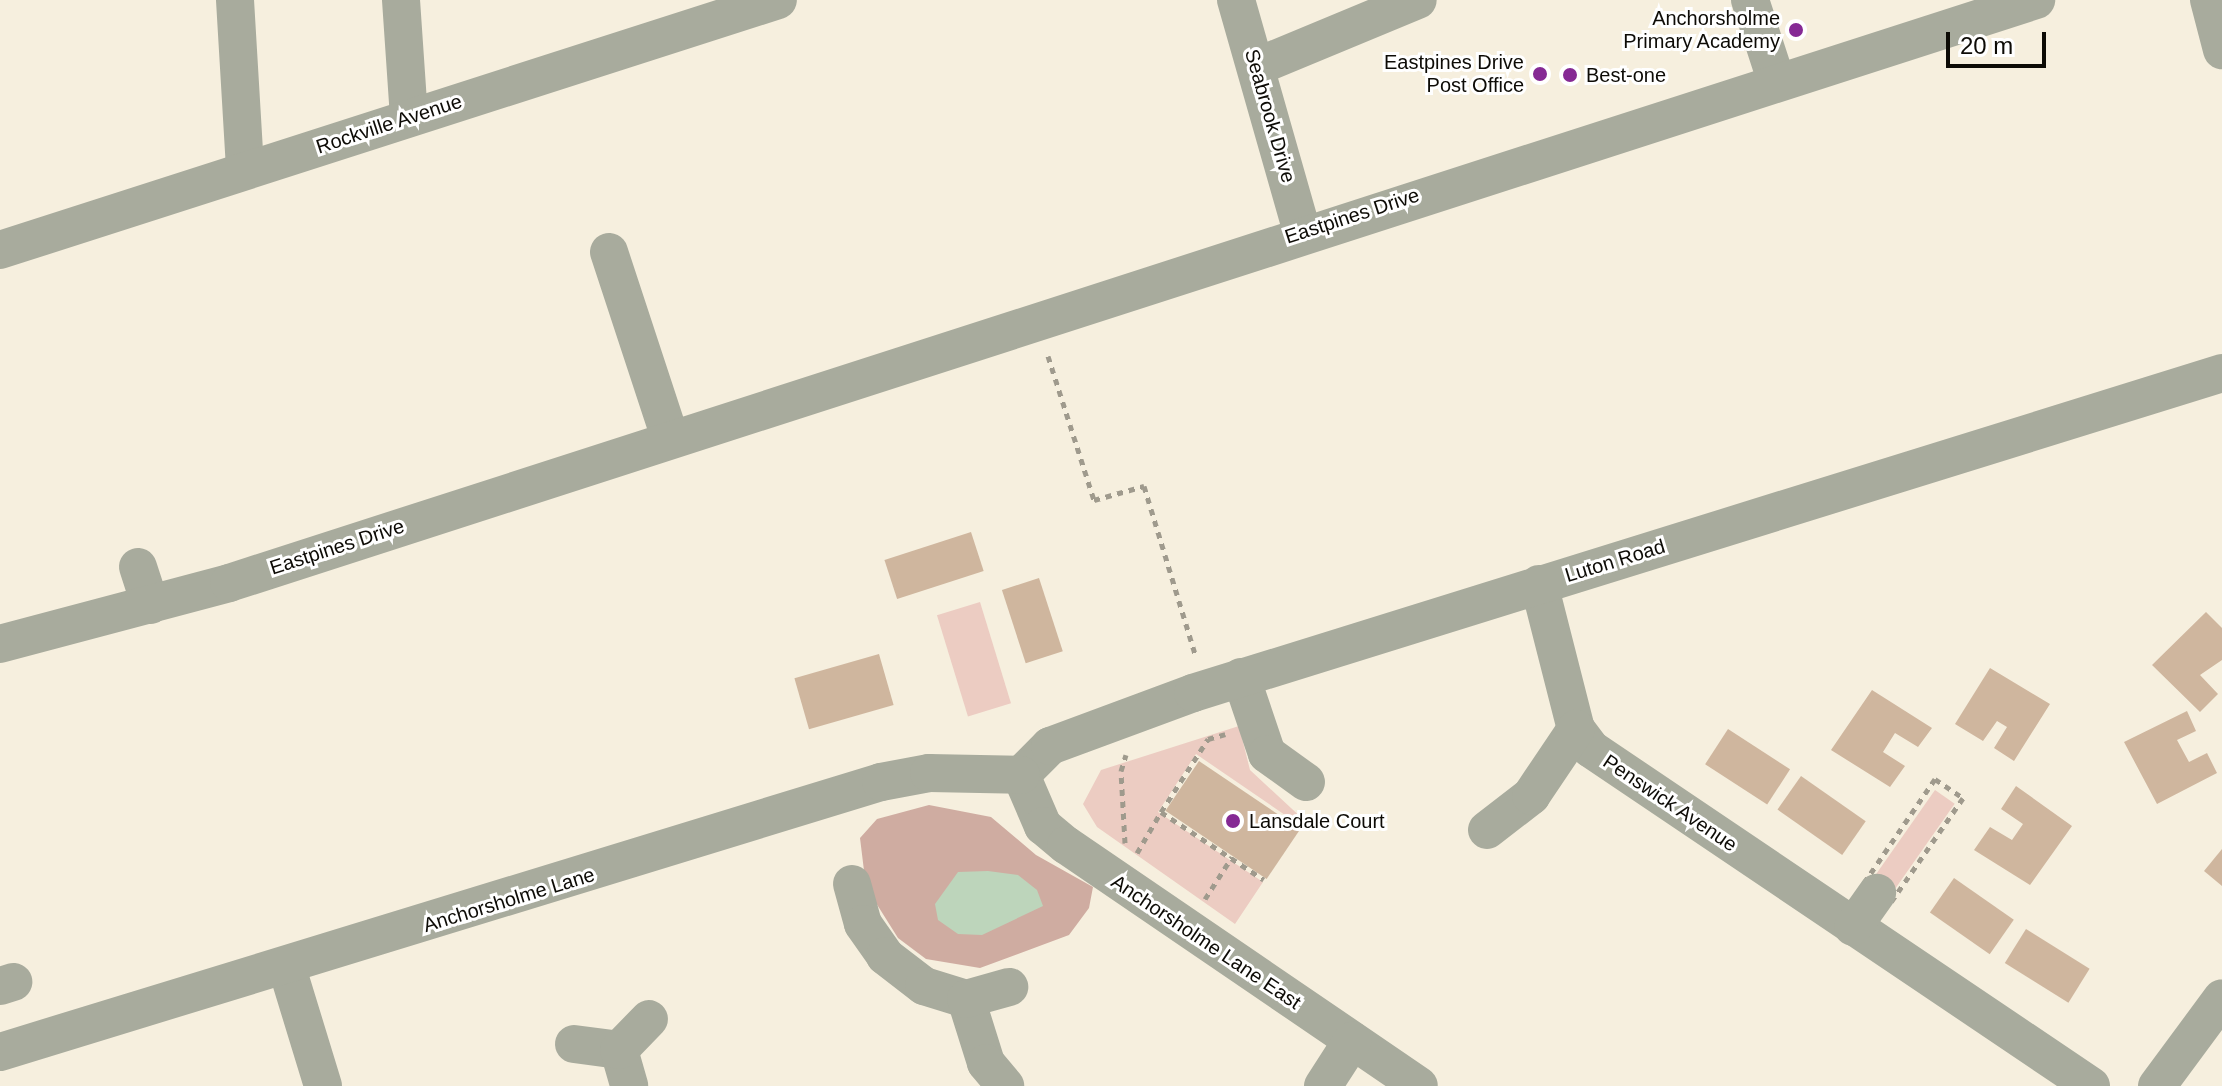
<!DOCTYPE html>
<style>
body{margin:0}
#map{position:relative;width:2222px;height:1086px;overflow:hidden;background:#f6efde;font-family:Helvetica,sans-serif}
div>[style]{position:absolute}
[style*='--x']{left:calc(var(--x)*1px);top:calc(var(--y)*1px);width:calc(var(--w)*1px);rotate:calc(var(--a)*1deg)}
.green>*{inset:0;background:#ecccc2;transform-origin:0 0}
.forest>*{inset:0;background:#cfaca1}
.water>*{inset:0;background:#bdd5bb}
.building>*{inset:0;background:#cfb69e;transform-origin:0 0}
.path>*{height:5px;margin-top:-2.5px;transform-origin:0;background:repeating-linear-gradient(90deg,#9f9a8d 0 6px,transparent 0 12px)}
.minor>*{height:38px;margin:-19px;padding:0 19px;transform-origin:19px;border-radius:19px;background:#a8ab9d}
.dots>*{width:22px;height:22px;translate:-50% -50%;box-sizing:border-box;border:4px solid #fff;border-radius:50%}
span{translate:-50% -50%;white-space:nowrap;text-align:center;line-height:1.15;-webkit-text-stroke:6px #fff;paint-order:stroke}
.poi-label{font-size:20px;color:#0d0b06}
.right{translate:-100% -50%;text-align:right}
.left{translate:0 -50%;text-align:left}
.street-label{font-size:20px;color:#0d0b06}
.scale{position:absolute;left:1946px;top:32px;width:100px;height:36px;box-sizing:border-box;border:4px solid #0d0b06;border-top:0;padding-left:10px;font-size:24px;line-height:28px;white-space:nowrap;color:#0d0b06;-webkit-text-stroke:6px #fff;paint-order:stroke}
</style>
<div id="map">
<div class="green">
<i style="left:980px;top:602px;width:106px;height:45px;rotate:73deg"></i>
<i style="clip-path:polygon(1239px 726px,1250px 770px,1305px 821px,1301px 826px,1196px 754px,1158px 812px,1263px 882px,1235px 924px,1097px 827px,1083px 804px,1101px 770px)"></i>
<i style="left:1935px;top:790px;width:24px;height:115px;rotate:35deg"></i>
</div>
<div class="forest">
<i style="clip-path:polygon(929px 805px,991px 817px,1036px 855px,1093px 887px,1089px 908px,1069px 935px,980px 968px,926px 959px,898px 938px,866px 887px,860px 838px,877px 819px)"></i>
</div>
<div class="water">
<i style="clip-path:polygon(988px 871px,1018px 875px,1037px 890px,1043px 906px,982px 935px,958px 934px,938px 920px,935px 904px,958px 872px)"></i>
</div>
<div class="building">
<i style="left:971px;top:532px;width:41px;height:91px;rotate:72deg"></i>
<i style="left:1039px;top:578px;width:77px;height:39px;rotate:72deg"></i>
<i style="clip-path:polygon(2206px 612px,2222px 628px,2222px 660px,2200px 675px,2218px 694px,2200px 712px,2152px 665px)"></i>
<i style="left:879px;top:654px;width:53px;height:88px;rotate:74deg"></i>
<i style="clip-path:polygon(1990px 668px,2050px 704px,2014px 761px,1994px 748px,2007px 727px,1997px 721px,1983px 741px,1955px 724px)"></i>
<i style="clip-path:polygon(1872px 690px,1932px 728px,1918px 747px,1895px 733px,1883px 752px,1905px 766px,1890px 787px,1831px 750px)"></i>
<i style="clip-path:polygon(2187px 711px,2196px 731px,2177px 740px,2189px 762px,2207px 753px,2217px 773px,2157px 804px,2124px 742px)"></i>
<i style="left:1728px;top:729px;width:74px;height:42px;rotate:33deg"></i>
<i style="left:1199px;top:761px;width:122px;height:60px;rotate:34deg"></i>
<i style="left:1801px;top:776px;width:79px;height:41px;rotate:35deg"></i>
<i style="clip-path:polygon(2016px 786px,2072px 826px,2030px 885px,1974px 850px,1990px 827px,2012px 840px,2023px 824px,2001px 809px)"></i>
<i style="clip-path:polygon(2222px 849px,2222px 886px,2204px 871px)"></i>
<i style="left:1954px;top:878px;width:73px;height:42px;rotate:35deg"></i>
<i style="left:2026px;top:929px;width:75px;height:40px;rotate:32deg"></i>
</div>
<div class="path">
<i style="--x:1048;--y:356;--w:151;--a:72.3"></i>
<i style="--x:1094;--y:500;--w:52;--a:-15.6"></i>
<i style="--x:1144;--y:486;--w:179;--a:73.1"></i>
<i style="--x:1935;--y:779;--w:34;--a:34"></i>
<i style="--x:1963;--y:798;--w:126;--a:124.7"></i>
<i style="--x:1891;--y:902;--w:33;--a:-145"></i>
<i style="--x:1864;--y:883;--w:126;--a:-55.7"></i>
<i style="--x:1161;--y:812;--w:87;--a:-57.2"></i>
<i style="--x:1208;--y:739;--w:18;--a:-16"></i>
<i style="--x:1125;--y:843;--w:72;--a:-93.2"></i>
<i style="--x:1121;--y:771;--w:17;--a:-73"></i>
<i style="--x:1137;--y:853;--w:48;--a:-59.7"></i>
<i style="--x:1161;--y:812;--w:123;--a:33.4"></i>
<i style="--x:1205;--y:899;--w:50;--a:-57.3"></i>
</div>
<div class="minor">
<i style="--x:235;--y:0;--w:170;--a:86.6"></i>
<i style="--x:401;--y:0;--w:118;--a:86.1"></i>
<i style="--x:1236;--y:0;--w:241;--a:74.1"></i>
<i style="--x:1750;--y:0;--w:84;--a:72"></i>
<i style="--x:2209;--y:0;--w:52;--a:75.4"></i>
<i style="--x:1256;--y:67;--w:175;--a:-22.5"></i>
<i style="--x:0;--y:250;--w:817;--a:-17.81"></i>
<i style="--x:609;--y:252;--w:196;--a:71.8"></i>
<i style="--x:138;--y:567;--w:40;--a:72"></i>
<i style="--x:1539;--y:584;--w:150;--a:75.7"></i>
<i style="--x:1576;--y:729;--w:25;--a:53"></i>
<i style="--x:1591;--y:749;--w:603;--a:33.98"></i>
<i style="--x:0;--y:644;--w:237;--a:-14.9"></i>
<i style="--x:229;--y:583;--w:1899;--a:-17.88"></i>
<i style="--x:1241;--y:677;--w:81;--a:71.3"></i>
<i style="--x:1267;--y:754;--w:48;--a:35.7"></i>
<i style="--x:1021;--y:775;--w:41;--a:-45"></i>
<i style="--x:1050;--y:746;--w:153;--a:-20.3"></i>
<i style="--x:1193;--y:693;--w:1078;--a:-17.27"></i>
<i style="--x:1021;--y:775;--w:56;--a:66.7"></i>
<i style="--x:1043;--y:826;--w:30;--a:40"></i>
<i style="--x:1066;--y:845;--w:427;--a:34.3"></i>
<i style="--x:1487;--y:830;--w:56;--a:-37.7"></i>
<i style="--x:1531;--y:796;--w:81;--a:-56.1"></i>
<i style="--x:852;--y:884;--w:41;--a:74.6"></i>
<i style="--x:863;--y:924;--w:39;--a:55"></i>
<i style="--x:885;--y:956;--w:49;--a:37.6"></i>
<i style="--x:924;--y:986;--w:44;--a:17.2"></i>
<i style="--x:966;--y:999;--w:67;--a:72.6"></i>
<i style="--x:986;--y:1063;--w:30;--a:50"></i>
<i style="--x:1853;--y:927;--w:42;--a:-54.8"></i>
<i style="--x:287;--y:968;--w:123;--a:73"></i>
<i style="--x:0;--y:986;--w:14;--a:-17"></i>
<i style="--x:966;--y:999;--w:45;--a:-15.6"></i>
<i style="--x:574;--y:1044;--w:45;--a:7.6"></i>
<i style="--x:619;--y:1050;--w:37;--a:74"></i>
<i style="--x:619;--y:1050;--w:43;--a:-45.9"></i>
<i style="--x:0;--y:1052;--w:921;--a:-17.04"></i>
<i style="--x:881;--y:782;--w:49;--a:-10.6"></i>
<i style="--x:929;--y:773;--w:92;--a:1.2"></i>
<i style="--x:1323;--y:1086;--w:54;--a:-57.2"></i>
<i style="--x:2157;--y:1086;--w:109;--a:-53.5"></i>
</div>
<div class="dots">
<i style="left:1796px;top:30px;background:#852994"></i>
<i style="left:1540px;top:74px;background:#852994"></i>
<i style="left:1570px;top:75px;background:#852994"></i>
<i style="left:1233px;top:821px;background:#852994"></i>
</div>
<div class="poi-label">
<span class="right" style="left:1780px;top:30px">Anchorsholme<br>Primary Academy</span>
<span class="right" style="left:1524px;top:74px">Eastpines Drive<br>Post Office</span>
<span class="left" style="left:1586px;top:75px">Best-one</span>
<span class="left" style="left:1249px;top:821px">Lansdale Court</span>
</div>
<div class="street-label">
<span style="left:1270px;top:116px;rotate:74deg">Seabrook Drive</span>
<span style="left:389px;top:124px;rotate:-18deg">Rockville Avenue</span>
<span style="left:1352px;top:216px;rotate:-18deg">Eastpines Drive</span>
<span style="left:337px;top:547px;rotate:-18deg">Eastpines Drive</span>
<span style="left:1615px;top:561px;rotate:-17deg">Luton Road</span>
<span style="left:1670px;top:803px;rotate:34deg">Penswick Avenue</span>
<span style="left:509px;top:900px;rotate:-17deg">Anchorsholme Lane</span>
<span style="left:1206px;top:942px;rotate:34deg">Anchorsholme Lane East</span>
</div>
<div class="scale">20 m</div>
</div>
